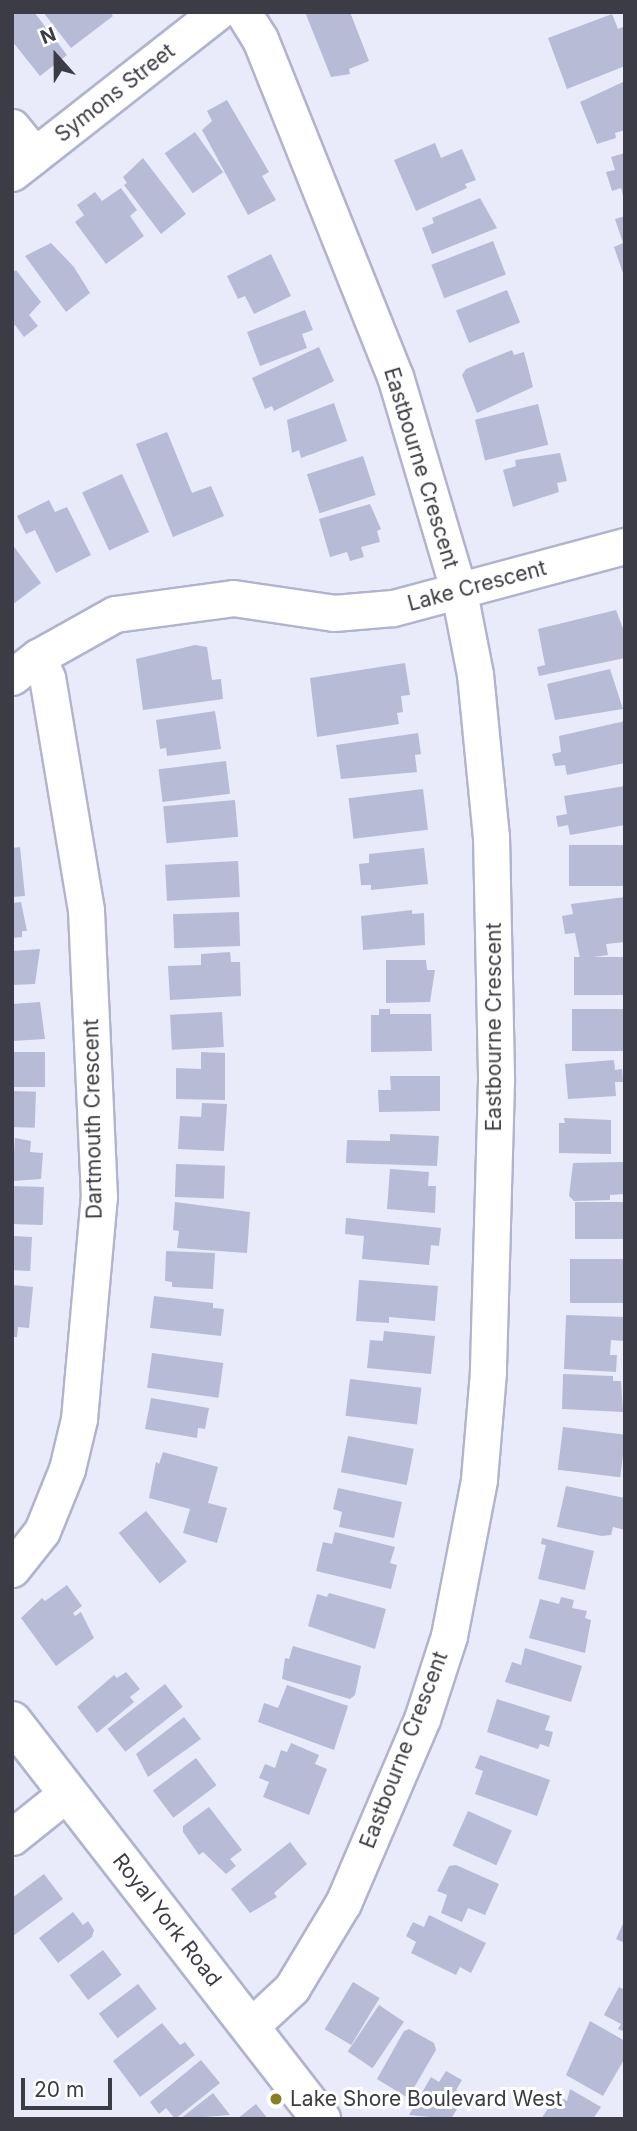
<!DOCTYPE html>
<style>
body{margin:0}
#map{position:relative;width:637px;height:2131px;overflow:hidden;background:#e9ebfb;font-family:Inter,sans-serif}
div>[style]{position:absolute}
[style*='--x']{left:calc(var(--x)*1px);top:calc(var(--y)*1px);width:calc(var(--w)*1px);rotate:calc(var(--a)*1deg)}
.building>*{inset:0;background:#b7bbd5;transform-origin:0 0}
.roads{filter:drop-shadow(2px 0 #b0b4cd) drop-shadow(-2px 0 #b0b4cd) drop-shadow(0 2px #b0b4cd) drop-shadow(0 -2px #b0b4cd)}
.minor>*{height:35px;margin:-17.5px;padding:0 17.5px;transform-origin:17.5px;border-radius:17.5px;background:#fff}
.secondary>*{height:38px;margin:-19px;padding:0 19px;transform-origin:19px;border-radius:19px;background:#fff}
.dots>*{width:19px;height:19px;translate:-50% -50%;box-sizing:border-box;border:4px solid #fff;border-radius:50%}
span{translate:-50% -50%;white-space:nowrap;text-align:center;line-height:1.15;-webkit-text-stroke:6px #fff;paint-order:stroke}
.street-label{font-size:21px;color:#3b3c46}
.poi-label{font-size:21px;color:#3b3c46}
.left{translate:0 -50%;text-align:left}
.frame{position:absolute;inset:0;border:14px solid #3b3c46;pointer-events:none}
.north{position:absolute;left:21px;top:21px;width:70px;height:70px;-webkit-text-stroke:5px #fff;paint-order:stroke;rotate:339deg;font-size:19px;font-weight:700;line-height:28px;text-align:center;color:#3b3c46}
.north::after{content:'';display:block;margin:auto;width:24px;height:32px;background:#3b3c46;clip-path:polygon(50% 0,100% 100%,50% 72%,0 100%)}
.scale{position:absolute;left:21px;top:2078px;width:91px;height:32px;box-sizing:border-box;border:4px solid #3b3c46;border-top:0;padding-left:9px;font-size:21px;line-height:24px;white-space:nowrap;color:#3b3c46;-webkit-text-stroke:5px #fff;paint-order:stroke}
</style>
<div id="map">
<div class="building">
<i style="clip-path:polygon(12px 12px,34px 12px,67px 55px,40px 76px,12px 41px)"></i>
<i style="clip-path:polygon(43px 12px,110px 12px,113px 16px,71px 48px)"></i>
<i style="clip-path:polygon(305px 12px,350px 12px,369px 61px,349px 69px,350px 74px,331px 77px)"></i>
<i style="clip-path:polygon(612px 14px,618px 29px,625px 26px,625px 66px,567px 89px,548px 38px)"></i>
<i style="clip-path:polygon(625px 81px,625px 130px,615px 133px,616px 138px,597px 144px,580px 102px)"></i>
<i style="clip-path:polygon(227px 100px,269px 172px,262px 176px,276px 200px,248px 215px,202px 130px,212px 121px,207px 111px)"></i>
<i style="left:195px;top:132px;width:49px;height:37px;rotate:55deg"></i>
<i style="clip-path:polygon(435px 143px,441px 158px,462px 149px,476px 180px,465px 184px,467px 188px,416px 211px,394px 160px)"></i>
<i style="clip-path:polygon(625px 153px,625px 199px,624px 199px,621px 188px,612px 191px,606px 172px,615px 170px,611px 157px)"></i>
<i style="clip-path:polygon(143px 158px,186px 214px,161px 234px,124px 185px,127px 183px,123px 177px)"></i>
<i style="clip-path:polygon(121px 188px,137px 210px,130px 216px,144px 236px,106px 264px,75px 222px,84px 215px,77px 205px,95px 192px,102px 201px)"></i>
<i style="clip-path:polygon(480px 198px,497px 228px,432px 254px,422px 228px,434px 223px,432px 218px)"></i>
<i style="clip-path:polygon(625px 216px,625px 276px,624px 276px,614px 247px,623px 243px,615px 219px)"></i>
<i style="left:493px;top:241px;width:36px;height:66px;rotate:69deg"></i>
<i style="clip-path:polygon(51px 243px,74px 267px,90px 293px,66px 312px,25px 256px)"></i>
<i style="clip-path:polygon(271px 254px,291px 296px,254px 314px,245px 296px,238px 299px,227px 276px)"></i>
<i style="clip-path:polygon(16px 270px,41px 302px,29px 315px,38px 326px,24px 337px,15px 325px,12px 328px,12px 273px)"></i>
<i style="left:507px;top:290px;width:35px;height:55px;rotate:68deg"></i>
<i style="clip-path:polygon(305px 310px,313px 330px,302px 334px,307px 348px,260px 366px,247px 332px)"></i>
<i style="clip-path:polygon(319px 347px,334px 381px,274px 411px,272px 406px,265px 409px,252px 378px)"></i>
<i style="clip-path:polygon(512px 350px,514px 355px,524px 352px,533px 387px,477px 413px,462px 375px,466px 369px)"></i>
<i style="clip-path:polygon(334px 403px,347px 441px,301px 458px,299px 450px,292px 453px,287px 420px)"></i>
<i style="left:538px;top:404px;width:42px;height:65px;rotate:76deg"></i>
<i style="clip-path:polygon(167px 432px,192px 493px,211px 486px,224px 516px,173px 537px,136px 444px)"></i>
<i style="clip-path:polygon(560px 453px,567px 481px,557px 483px,559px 492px,513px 507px,503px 470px,516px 466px,515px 460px)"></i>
<i style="left:363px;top:456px;width:41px;height:59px;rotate:72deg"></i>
<i style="left:122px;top:474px;width:64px;height:44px;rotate:65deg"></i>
<i style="clip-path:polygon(49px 500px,55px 512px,67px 507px,91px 555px,56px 573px,35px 530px,26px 534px,17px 516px)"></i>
<i style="clip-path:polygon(370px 504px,381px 529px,377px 531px,380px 542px,361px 547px,364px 557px,350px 561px,347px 552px,330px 557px,319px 519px)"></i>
<i style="clip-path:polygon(12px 544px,41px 583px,12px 605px)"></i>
<i style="clip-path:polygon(616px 610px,625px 634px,625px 658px,539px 676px,537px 667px,545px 665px,538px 629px)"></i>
<i style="clip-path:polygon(195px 645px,207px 647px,212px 680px,221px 679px,223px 699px,143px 710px,136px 659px)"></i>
<i style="clip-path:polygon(405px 663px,410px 695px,401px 696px,403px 712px,397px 713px,399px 724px,317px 737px,310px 678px)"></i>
<i style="clip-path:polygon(610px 669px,623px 709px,555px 720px,547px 684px)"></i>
<i style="clip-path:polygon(215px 711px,221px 749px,167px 756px,166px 748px,160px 749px,156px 720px)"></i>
<i style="clip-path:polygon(625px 721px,625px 763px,567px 775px,565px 765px,555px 766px,552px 754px,561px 752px,559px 736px)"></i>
<i style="clip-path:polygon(418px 733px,421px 754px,415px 755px,417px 772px,341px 779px,336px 745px)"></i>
<i style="left:226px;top:761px;width:33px;height:68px;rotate:83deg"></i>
<i style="clip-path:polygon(625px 786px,625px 825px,570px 835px,568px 825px,558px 827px,556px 816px,567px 814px,564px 796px)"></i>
<i style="left:423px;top:789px;width:41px;height:75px;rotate:83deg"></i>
<i style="left:235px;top:800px;width:37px;height:72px;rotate:85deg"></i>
<i style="left:625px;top:845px;width:41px;height:56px;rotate:90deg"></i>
<i style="clip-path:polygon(20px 847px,25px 896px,12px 897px,12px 848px)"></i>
<i style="clip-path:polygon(424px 848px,428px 884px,371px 890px,371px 885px,361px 885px,359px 864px,369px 863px,369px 854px)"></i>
<i style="left:238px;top:861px;width:36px;height:73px;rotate:87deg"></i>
<i style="clip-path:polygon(625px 897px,625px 942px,606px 944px,608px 955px,580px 959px,575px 933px,565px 934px,562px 916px,573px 914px,571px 904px)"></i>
<i style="clip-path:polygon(21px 902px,27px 931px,22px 931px,22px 937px,12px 938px,12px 903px)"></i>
<i style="clip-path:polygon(412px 910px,412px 914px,424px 913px,425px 945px,363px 950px,361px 916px)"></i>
<i style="left:239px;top:912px;width:34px;height:66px;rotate:88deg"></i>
<i style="clip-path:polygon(40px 949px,35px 984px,12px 985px,12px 951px)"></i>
<i style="clip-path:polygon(230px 952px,231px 962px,240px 962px,241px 996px,170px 1000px,168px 966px,201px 965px,201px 954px)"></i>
<i style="left:625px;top:957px;width:38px;height:51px;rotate:90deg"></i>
<i style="clip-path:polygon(386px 960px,426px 960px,427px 970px,435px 970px,430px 1002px,386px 1003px)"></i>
<i style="clip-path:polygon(40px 1002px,45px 1039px,12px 1041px,12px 1004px)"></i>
<i style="clip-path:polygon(379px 1009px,390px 1009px,390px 1014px,431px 1014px,432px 1051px,371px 1052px,371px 1015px,379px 1015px)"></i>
<i style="left:625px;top:1009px;width:42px;height:53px;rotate:90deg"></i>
<i style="left:222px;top:1012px;width:35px;height:52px;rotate:87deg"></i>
<i style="left:12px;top:1052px;width:33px;height:35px"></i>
<i style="clip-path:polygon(201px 1052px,225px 1053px,225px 1100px,176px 1099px,176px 1068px,201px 1069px)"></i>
<i style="clip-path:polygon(614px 1060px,615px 1070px,622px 1069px,623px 1082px,615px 1082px,616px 1096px,568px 1099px,565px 1064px)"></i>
<i style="clip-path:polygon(390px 1076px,440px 1076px,440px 1111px,379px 1112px,378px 1090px,391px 1090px)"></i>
<i style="left:12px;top:1091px;width:24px;height:36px;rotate:2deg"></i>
<i style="clip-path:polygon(202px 1103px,227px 1104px,224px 1151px,178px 1149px,180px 1116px,201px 1117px)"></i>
<i style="clip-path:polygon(564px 1118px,611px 1120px,611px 1154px,559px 1153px,559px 1123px,565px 1123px)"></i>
<i style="clip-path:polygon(390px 1134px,439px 1136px,437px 1166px,346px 1163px,347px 1140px,390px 1141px)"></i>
<i style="clip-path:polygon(15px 1138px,31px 1141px,30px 1152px,43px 1153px,41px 1179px,12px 1181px)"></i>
<i style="clip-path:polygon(623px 1162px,624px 1194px,610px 1195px,610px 1200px,574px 1201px,569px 1196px,573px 1163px)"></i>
<i style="left:176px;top:1164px;width:49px;height:33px;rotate:2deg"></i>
<i style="clip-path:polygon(390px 1169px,429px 1172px,428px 1186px,436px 1186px,435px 1213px,387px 1209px)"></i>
<i style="left:12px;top:1186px;width:32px;height:38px;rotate:2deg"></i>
<i style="clip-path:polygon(175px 1202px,250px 1212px,247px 1253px,177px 1248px,179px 1231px,173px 1230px)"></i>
<i style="left:625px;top:1202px;width:37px;height:50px;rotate:90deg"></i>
<i style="clip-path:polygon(346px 1218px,441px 1228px,439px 1246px,431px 1245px,429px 1265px,362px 1259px,364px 1236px,345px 1234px)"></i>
<i style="left:12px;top:1236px;width:20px;height:34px;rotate:3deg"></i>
<i style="clip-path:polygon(166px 1251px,215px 1253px,213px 1289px,172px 1287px,172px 1282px,165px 1281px)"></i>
<i style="left:570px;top:1259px;width:55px;height:44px"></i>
<i style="clip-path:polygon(359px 1280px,438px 1286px,435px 1321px,389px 1317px,389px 1323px,356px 1321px)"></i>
<i style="clip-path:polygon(12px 1285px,33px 1287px,29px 1328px,18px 1327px,17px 1337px,12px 1337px)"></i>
<i style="clip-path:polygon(154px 1296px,213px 1303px,213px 1308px,224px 1309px,221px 1336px,150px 1328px)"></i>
<i style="clip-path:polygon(566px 1315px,625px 1317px,625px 1341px,611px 1340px,610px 1355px,617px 1355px,616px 1372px,564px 1369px)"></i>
<i style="clip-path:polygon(384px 1331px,435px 1336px,431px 1374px,367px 1368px,370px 1340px,383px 1341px)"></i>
<i style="left:152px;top:1353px;width:72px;height:35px;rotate:8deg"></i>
<i style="clip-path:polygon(563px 1374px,613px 1376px,613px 1381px,621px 1381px,623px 1412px,562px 1409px)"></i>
<i style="left:350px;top:1379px;width:72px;height:37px;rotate:7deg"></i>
<i style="clip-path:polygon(151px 1398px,209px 1408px,205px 1429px,198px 1428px,197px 1438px,145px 1429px)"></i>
<i style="left:563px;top:1427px;width:63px;height:43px;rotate:7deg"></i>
<i style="left:348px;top:1436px;width:67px;height:37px;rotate:11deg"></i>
<i style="clip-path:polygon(163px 1452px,218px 1467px,208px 1503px,227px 1508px,217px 1543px,183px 1533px,190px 1509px,149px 1498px,156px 1462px,159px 1464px)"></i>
<i style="clip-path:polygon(566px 1486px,625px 1498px,625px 1530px,613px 1527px,611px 1535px,602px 1536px,557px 1527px)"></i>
<i style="clip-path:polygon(338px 1488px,402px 1502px,394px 1538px,339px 1527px,342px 1512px,333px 1509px)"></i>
<i style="left:146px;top:1511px;width:65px;height:35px;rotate:51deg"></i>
<i style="clip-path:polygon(335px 1532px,395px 1547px,390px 1563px,397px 1565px,391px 1589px,316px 1571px,323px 1542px,332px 1544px)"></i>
<i style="clip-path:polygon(542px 1538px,594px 1551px,585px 1590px,538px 1579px,546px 1545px,541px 1544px)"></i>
<i style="clip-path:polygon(67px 1585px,82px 1606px,73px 1613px,75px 1616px,81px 1612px,94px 1638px,56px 1666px,21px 1618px,42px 1598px,45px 1601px)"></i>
<i style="clip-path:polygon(329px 1593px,386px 1609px,375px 1649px,308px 1626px,317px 1594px,327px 1597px)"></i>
<i style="clip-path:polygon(561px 1597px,574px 1600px,572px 1608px,587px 1611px,585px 1618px,591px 1620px,585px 1653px,529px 1638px,540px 1599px,559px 1604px)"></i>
<i style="clip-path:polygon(293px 1646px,361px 1666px,355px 1695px,350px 1699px,282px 1679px,285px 1658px,289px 1659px)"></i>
<i style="clip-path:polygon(525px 1648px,582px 1666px,571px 1702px,505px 1682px,512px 1662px,521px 1665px)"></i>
<i style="clip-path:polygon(126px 1672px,140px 1689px,130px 1697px,134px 1702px,97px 1733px,77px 1707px,114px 1675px,117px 1678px)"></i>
<i style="left:165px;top:1684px;width:29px;height:73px;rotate:52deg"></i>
<i style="clip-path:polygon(287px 1685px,348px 1706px,334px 1750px,258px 1722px,264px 1703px,278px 1708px)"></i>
<i style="clip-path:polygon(497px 1699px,550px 1716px,545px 1730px,553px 1732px,549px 1747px,540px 1744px,538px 1749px,487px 1732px)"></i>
<i style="clip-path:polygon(184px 1717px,201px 1739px,148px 1777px,136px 1754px)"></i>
<i style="clip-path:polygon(291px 1743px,319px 1755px,315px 1764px,327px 1769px,309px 1815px,263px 1797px,269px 1782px,259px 1778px,265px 1764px,275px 1768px,281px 1750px,287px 1752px)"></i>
<i style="clip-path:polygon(480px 1755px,550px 1780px,537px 1816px,475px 1794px,483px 1771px,475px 1768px)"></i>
<i style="left:196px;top:1758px;width:34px;height:54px;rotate:53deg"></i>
<i style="clip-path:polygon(209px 1807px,242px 1850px,230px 1859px,236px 1866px,226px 1874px,203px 1852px,199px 1855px,183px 1832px,183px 1826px)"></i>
<i style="left:468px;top:1811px;width:48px;height:38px;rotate:24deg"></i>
<i style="clip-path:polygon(290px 1842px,307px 1864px,274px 1893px,277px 1897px,250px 1913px,231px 1889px)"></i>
<i style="clip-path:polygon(456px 1865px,499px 1884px,485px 1915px,468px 1908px,462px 1922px,441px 1913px,447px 1895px,437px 1891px,449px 1866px)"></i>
<i style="clip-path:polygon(44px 1874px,63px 1899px,13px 1936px,12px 1898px)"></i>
<i style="clip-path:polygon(73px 1912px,83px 1925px,88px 1921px,94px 1930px,92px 1937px,58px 1963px,39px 1938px)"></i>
<i style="clip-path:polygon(429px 1915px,486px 1943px,471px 1973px,460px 1967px,456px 1975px,411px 1953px,416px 1942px,406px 1936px,413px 1922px,424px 1927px)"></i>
<i style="clip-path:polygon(625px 1919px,625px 1943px,616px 1939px)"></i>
<i style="left:103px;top:1950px;width:31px;height:42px;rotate:53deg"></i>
<i style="left:353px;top:1982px;width:31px;height:55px;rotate:31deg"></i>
<i style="left:138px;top:1984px;width:31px;height:49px;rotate:53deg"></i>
<i style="clip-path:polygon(619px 1987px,625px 1990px,625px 2032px,618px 2029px,621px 2024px,604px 2015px)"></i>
<i style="left:379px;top:2005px;width:30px;height:56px;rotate:34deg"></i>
<i style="clip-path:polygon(590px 2021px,625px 2041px,625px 2058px,603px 2096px,566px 2075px)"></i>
<i style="clip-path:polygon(162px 2023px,180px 2045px,185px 2042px,195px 2055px,140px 2097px,113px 2061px)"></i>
<i style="clip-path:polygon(409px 2029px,434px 2043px,436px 2050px,408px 2098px,377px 2079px,404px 2031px)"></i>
<i style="clip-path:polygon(201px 2060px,220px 2083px,175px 2119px,166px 2108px,159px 2114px,150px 2102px)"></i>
<i style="clip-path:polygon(446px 2071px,462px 2080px,456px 2090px,465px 2096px,451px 2119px,409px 2115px,431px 2077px,439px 2082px)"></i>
<i style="clip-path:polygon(570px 2089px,601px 2107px,593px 2119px,541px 2119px,557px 2095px,567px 2101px)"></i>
<i style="clip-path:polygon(213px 2093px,230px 2115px,180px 2119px)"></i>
<i style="clip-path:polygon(256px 2104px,268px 2119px,237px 2119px)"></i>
</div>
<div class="roads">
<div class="minor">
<i style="--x:243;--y:12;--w:32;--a:58"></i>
<i style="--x:260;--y:39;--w:363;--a:68.2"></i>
<i style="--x:395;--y:376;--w:225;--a:73.5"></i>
<i style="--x:459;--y:592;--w:84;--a:79"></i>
<i style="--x:475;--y:674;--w:163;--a:84.4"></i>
<i style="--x:491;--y:836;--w:245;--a:88.8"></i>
<i style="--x:496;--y:1081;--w:291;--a:91.6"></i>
<i style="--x:488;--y:1372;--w:108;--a:94.8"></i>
<i style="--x:479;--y:1480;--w:159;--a:100.9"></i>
<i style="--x:449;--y:1636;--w:87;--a:108"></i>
<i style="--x:422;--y:1719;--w:200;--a:113.2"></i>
<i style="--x:343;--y:1903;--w:99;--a:121"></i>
<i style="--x:292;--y:1988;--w:57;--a:137.1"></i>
<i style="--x:12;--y:127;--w:36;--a:51"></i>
<i style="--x:12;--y:173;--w:261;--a:-38.1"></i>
<i style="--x:12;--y:677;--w:33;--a:-38"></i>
<i style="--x:38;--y:657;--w:88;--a:-29.2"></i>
<i style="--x:115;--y:614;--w:119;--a:-7.7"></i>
<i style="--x:233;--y:598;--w:102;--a:8.4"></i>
<i style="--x:334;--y:613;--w:59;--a:-4.8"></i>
<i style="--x:393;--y:608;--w:240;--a:-15"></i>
<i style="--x:12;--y:1569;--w:48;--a:-51.7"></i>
<i style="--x:42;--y:1531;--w:67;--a:-68"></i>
<i style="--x:67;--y:1469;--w:51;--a:-76.5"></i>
<i style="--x:79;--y:1419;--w:223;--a:-84.9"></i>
<i style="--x:99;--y:1197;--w:287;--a:-92.6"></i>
<i style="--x:86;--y:910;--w:235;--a:-99.5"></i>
<i style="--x:47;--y:678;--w:23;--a:-113"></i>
<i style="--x:12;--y:1837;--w:70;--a:-38.7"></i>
</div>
<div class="secondary">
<i style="--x:12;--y:1721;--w:504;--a:52.17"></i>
</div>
</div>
<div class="dots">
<i style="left:276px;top:2099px;background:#8a7e24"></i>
</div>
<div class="street-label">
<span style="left:115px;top:93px;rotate:-38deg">Symons Street</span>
<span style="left:421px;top:468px;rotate:73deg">Eastbourne Crescent</span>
<span style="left:477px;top:586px;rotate:-15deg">Lake Crescent</span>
<span style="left:494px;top:1027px;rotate:-90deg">Eastbourne Crescent</span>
<span style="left:93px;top:1119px;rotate:-91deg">Dartmouth Crescent</span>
<span style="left:404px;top:1750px;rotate:-69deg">Eastbourne Crescent</span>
<span style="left:167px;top:1920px;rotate:52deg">Royal York Road</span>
</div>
<div class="poi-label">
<span class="left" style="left:290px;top:2099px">Lake Shore Boulevard West</span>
</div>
<div class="frame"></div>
<div class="north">N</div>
<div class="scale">20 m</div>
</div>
